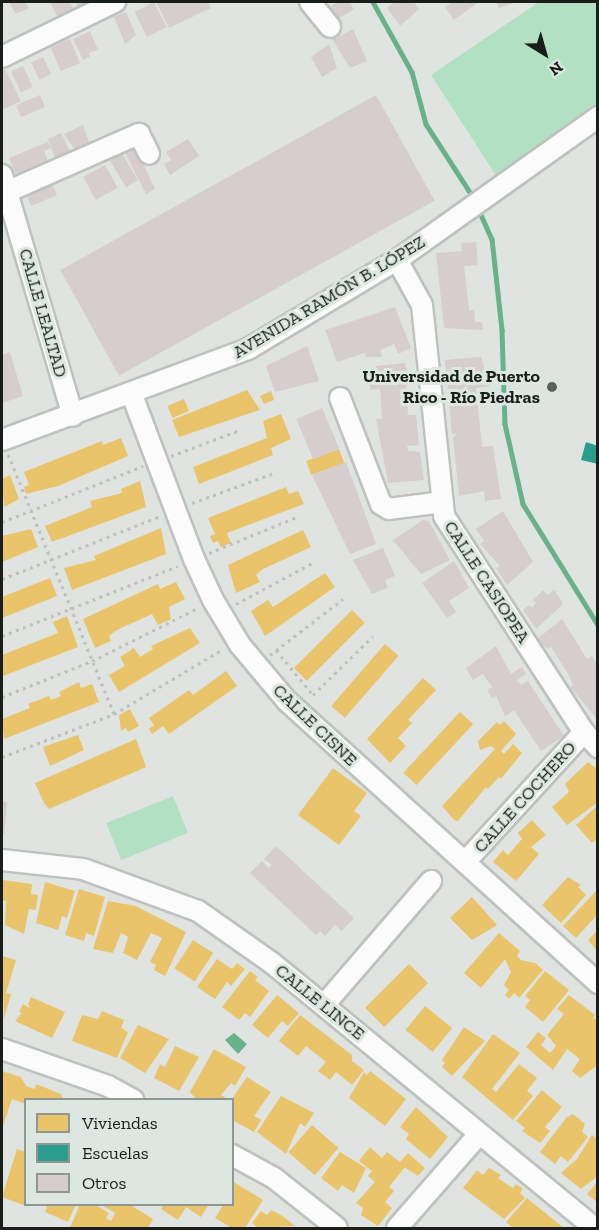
<!DOCTYPE html>
<meta charset="utf-8">
<style>
body{margin:0}
#map{position:relative;width:599px;height:1230px;overflow:hidden;background:#dfe4e0;font-family:"Zilla Slab",serif}
div>[style]{position:absolute}
[style*='--x']{left:calc(var(--x)*1px);top:calc(var(--y)*1px);width:calc(var(--w)*1px);rotate:calc(var(--a)*1deg)}
.green>*{inset:0;background:#b2e0c3;transform-origin:0 0}
.water>*{inset:0;background:#68b28a}
.homes>*{inset:0;background:#e9c46a;transform-origin:0 0}
.schools>*{inset:0;background:#2a9d8f}
.stream>*{height:4.5px;margin:-2.25px;padding:0 2.25px;transform-origin:2.25px;border-radius:2.25px;background:#68b28a}
.building>*{inset:0;background:#d6cdce;transform-origin:0 0}
.path>*{height:3px;margin-top:-1.5px;transform-origin:0;background:repeating-linear-gradient(90deg,#bfc2c0 0 3px,transparent 0 7.5px)}
.roads{filter:drop-shadow(2px 0 #bec2bf) drop-shadow(-2px 0 #bec2bf) drop-shadow(0 2px #bec2bf) drop-shadow(0 -2px #bec2bf)}
.minor>*{height:20px;margin:-10px;padding:0 10px;transform-origin:10px;border-radius:10px;background:#fafbfa}
.dots>*{width:16px;height:16px;translate:-50% -50%;box-sizing:border-box;border:3px solid #dce7df;border-radius:50%}
span{translate:-50% -50%;white-space:nowrap;text-align:center;line-height:1.15;-webkit-text-stroke:6px #dce7df;paint-order:stroke}
.street-label{font-size:18px;color:#1a1e1b}
.poi-label{font-size:18px;color:#1a1e1b;font-weight:700}
.right{translate:-100% -50%;text-align:right}
.frame{position:absolute;inset:0;border:3px solid #1a1e1b;pointer-events:none}
.legend{position:absolute;left:24px;top:1098px;width:210px;height:108px;box-sizing:border-box;background:#dce7df;border:2px solid #8e9791;margin:0;padding:8px 10px;list-style:none;font-size:18px;color:#1a1e1b}
.legend li{display:flex;align-items:center;gap:12px;height:30px}
.legend b{width:30px;border:2px solid #8e9791}
.north{position:absolute;left:515px;top:24px;width:60px;height:60px;-webkit-text-stroke:4px #dce7df;paint-order:stroke;rotate:143deg;font-size:16px;font-weight:700;line-height:24px;text-align:center;color:#1a1e1b}
.north::after{content:'';display:block;margin:auto;width:21px;height:27px;background:#1a1e1b;clip-path:polygon(50% 0,100% 100%,50% 72%,0 100%)}
</style>
<div id="map">
<div class="green">
<i style="clip-path:polygon(539px 2px,597px 2px,597px 107px,499px 180px,431px 75px)"></i>
<i style="left:173px;top:796px;width:40px;height:72px;rotate:68deg"></i>
</div>
<div class="water">
<i style="clip-path:polygon(234px 1033px,247px 1044px,238px 1054px,225px 1040px)"></i>
</div>
<div class="homes">
<i style="clip-path:polygon(247px 390px,260px 410px,179px 437px,172px 420px)"></i>
<i style="clip-path:polygon(271px 391px,274px 400px,264px 404px,260px 396px)"></i>
<i style="left:184px;top:399px;width:13px;height:18px;rotate:67deg"></i>
<i style="clip-path:polygon(281px 414px,291px 439px,271px 448px,273px 455px,199px 484px,193px 467px,267px 438px,263px 421px)"></i>
<i style="clip-path:polygon(121px 438px,128px 456px,58px 486px,26px 494px,24px 487px,29px 485px,24px 472px,102px 441px,103px 445px)"></i>
<i style="left:339px;top:449px;width:15px;height:35px;rotate:70deg"></i>
<i style="clip-path:polygon(10px 475px,19px 499px,4px 507px,2px 479px)"></i>
<i style="clip-path:polygon(140px 481px,146px 507px,52px 542px,45px 526px,92px 507px,90px 501px,122px 493px,121px 489px)"></i>
<i style="clip-path:polygon(286px 487px,289px 494px,298px 491px,304px 504px,227px 533px,231px 543px,221px 547px,218px 541px,213px 543px,210px 536px,215px 534px,208px 518px)"></i>
<i style="clip-path:polygon(161px 528px,166px 554px,72px 590px,64px 568px,96px 560px,94px 556px)"></i>
<i style="clip-path:polygon(31px 529px,38px 547px,2px 562px,2px 536px)"></i>
<i style="clip-path:polygon(303px 530px,311px 547px,263px 569px,256px 575px,260px 582px,236px 593px,228px 565px)"></i>
<i style="clip-path:polygon(325px 573px,335px 587px,265px 636px,251px 611px,268px 600px,273px 607px)"></i>
<i style="clip-path:polygon(50px 578px,57px 596px,2px 618px,2px 597px)"></i>
<i style="clip-path:polygon(176px 582px,185px 599px,169px 607px,171px 619px,158px 625px,152px 614px,117px 630px,109px 636px,111px 641px,95px 648px,83px 619px,158px 584px,160px 589px)"></i>
<i style="left:352px;top:610px;width:18px;height:82px;rotate:45deg"></i>
<i style="clip-path:polygon(67px 616px,78px 647px,3px 676px,2px 655px,58px 633px,53px 622px)"></i>
<i style="clip-path:polygon(190px 628px,200px 643px,119px 692px,109px 675px,125px 666px,120px 657px,134px 648px,140px 657px,153px 649px,151px 646px)"></i>
<i style="left:385px;top:644px;width:18px;height:82px;rotate:41deg"></i>
<i style="clip-path:polygon(226px 671px,237px 686px,169px 734px,163px 726px,152px 734px,149px 729px,154px 725px,149px 718px,189px 690px,193px 695px)"></i>
<i style="clip-path:polygon(423px 678px,436px 690px,408px 720px,412px 723px,398px 738px,406px 746px,390px 763px,367px 739px)"></i>
<i style="clip-path:polygon(79px 682px,81px 688px,92px 684px,99px 702px,4px 739px,2px 719px,30px 708px,28px 704px,49px 696px,51px 700px,61px 696px,59px 692px)"></i>
<i style="clip-path:polygon(130px 709px,139px 726px,128px 732px,126px 728px,121px 731px,119px 715px)"></i>
<i style="left:460px;top:712px;width:18px;height:83px;rotate:43deg"></i>
<i style="clip-path:polygon(504px 721px,516px 734px,501px 751px,504px 754px,513px 744px,522px 753px,501px 779px,499px 777px,488px 789px,486px 787px,458px 821px,454px 820px,442px 806px,495px 749px,491px 746px,480px 750px,478px 741px,497px 722px,500px 725px)"></i>
<i style="clip-path:polygon(78px 735px,84px 750px,50px 766px,43px 747px)"></i>
<i style="clip-path:polygon(136px 739px,146px 767px,49px 809px,44px 803px,35px 783px)"></i>
<i style="clip-path:polygon(588px 762px,598px 770px,598px 802px,567px 825px,552px 807px,569px 792px,565px 784px)"></i>
<i style="clip-path:polygon(333px 768px,367px 793px,354px 811px,361px 816px,339px 845px,298px 815px)"></i>
<i style="clip-path:polygon(598px 805px,598px 838px,592px 843px,576px 825px)"></i>
<i style="clip-path:polygon(532px 820px,546px 835px,531px 847px,539px 854px,516px 881px,493px 862px,503px 850px,508px 855px,522px 839px,518px 833px)"></i>
<i style="clip-path:polygon(568px 877px,581px 885px,578px 887px,586px 895px,561px 923px,542px 905px)"></i>
<i style="clip-path:polygon(2px 880px,32px 884px,31px 894px,38px 895px,36px 910px,29px 909px,24px 934px,5px 925px,6px 901px,2px 900px)"></i>
<i style="clip-path:polygon(45px 882px,75px 891px,67px 918px,62px 916px,58px 930px,36px 923px)"></i>
<i style="clip-path:polygon(79px 889px,105px 897px,94px 936px,86px 933px,84px 941px,65px 935px)"></i>
<i style="clip-path:polygon(598px 889px,598px 914px,576px 938px,563px 926px)"></i>
<i style="clip-path:polygon(472px 897px,497px 925px,472px 940px,450px 918px)"></i>
<i style="clip-path:polygon(108px 901px,136px 906px,186px 932px,165px 976px,154px 970px,156px 965px,150px 962px,162px 938px,151px 933px,137px 960px,123px 953px,128px 937px,121px 933px,113px 953px,93px 949px)"></i>
<i style="clip-path:polygon(598px 930px,598px 952px,588px 940px)"></i>
<i style="clip-path:polygon(499px 933px,520px 951px,517px 956px,521px 960px,535px 963px,543px 970px,519px 998px,514px 993px,509px 999px,505px 995px,509px 990px,504px 985px,511px 972px,505px 959px,481px 988px,464px 973px)"></i>
<i style="left:193px;top:940px;width:24px;height:34px;rotate:33deg"></i>
<i style="clip-path:polygon(2px 956px,16px 960px,6px 993px,11px 994px,4px 1019px)"></i>
<i style="clip-path:polygon(217px 959px,232px 969px,237px 963px,245px 969px,231px 986px,227px 982px,215px 999px,197px 987px)"></i>
<i style="left:409px;top:964px;width:27px;height:62px;rotate:45deg"></i>
<i style="clip-path:polygon(250px 971px,258px 977px,255px 980px,269px 991px,250px 1017px,245px 1013px,239px 1020px,222px 1007px)"></i>
<i style="clip-path:polygon(545px 971px,569px 990px,543px 1022px,525px 1007px,530px 1000px,525px 996px)"></i>
<i style="clip-path:polygon(277px 995px,299px 1013px,288px 1026px,282px 1021px,268px 1038px,252px 1025px)"></i>
<i style="clip-path:polygon(569px 995px,595px 1015px,593px 1018px,598px 1021px,598px 1065px,580px 1078px,572px 1071px,580px 1059px,567px 1049px,553px 1070px,526px 1047px,538px 1032px,546px 1038px,541px 1045px,550px 1053px,556px 1046px,547px 1035px,564px 1014px,557px 1009px)"></i>
<i style="clip-path:polygon(31px 997px,65px 1012px,52px 1038px,15px 1021px,22px 1013px,19px 1012px,23px 1004px,30px 1008px,28px 1004px)"></i>
<i style="left:425px;top:1006px;width:35px;height:31px;rotate:39deg"></i>
<i style="clip-path:polygon(102px 1011px,124px 1020px,121px 1028px,128px 1032px,117px 1058px,72px 1041px,82px 1015px,98px 1019px)"></i>
<i style="clip-path:polygon(300px 1015px,352px 1055px,352px 1061px,364px 1070px,352px 1085px,336px 1072px,330px 1080px,318px 1071px,326px 1062px,306px 1046px,298px 1056px,279px 1041px)"></i>
<i style="clip-path:polygon(138px 1025px,169px 1039px,145px 1073px,120px 1058px)"></i>
<i style="clip-path:polygon(464px 1027px,485px 1041px,452px 1076px,442px 1067px,445px 1063px,442px 1060px)"></i>
<i style="clip-path:polygon(493px 1034px,520px 1053px,492px 1089px,496px 1092px,519px 1064px,537px 1078px,527px 1091px,533px 1096px,513px 1120px,462px 1077px)"></i>
<i style="clip-path:polygon(175px 1046px,199px 1057px,179px 1091px,154px 1078px,160px 1064px,165px 1067px)"></i>
<i style="clip-path:polygon(214px 1049px,246px 1067px,235px 1086px,231px 1083px,221px 1095px,229px 1100px,197px 1100px,190px 1092px)"></i>
<i style="clip-path:polygon(2px 1071px,21px 1077px,26px 1086px,35px 1089px,36px 1084px,61px 1094px,64px 1100px,26px 1100px,26px 1104px,12px 1099px,2px 1129px)"></i>
<i style="clip-path:polygon(370px 1071px,406px 1099px,385px 1126px,349px 1098px,364px 1072px,367px 1075px)"></i>
<i style="clip-path:polygon(247px 1077px,271px 1092px,254px 1116px,261px 1120px,254px 1132px,232px 1120px,231px 1100px)"></i>
<i style="clip-path:polygon(542px 1090px,562px 1107px,545px 1127px,550px 1131px,540px 1143px,522px 1131px,525px 1128px,516px 1121px)"></i>
<i style="clip-path:polygon(281px 1096px,314px 1113px,305px 1127px,300px 1123px,286px 1154px,257px 1132px)"></i>
<i style="clip-path:polygon(416px 1107px,448px 1137px,430px 1159px,406px 1139px,409px 1134px,400px 1127px)"></i>
<i style="clip-path:polygon(573px 1114px,585px 1124px,582px 1132px,588px 1137px,568px 1162px,561px 1156px,555px 1164px,540px 1152px,567px 1117px)"></i>
<i style="left:312px;top:1125px;width:35px;height:36px;rotate:41deg"></i>
<i style="clip-path:polygon(592px 1135px,598px 1139px,598px 1176px,581px 1189px,561px 1173px,577px 1159px)"></i>
<i style="clip-path:polygon(370px 1147px,382px 1158px,387px 1152px,400px 1162px,408px 1153px,425px 1168px,418px 1176px,401px 1165px,405px 1167px,389px 1187px,394px 1191px,385px 1202px,392px 1208px,378px 1226px,361px 1215px,363px 1208px,356px 1203px,375px 1182px,368px 1176px,372px 1171px,359px 1161px)"></i>
<i style="clip-path:polygon(17px 1149px,26px 1152px,26px 1206px,2px 1197px)"></i>
<i style="clip-path:polygon(340px 1152px,366px 1168px,354px 1193px,342px 1185px,338px 1191px,321px 1178px)"></i>
<i style="clip-path:polygon(489px 1168px,501px 1175px,498px 1178px,505px 1183px,513px 1188px,516px 1184px,523px 1189px,520px 1193px,525px 1198px,504px 1219px,463px 1188px,477px 1170px,483px 1175px)"></i>
<i style="clip-path:polygon(232px 1181px,263px 1200px,245px 1228px,232px 1228px,215px 1218px,224px 1204px,232px 1204px)"></i>
<i style="clip-path:polygon(598px 1181px,598px 1203px,587px 1194px)"></i>
<i style="clip-path:polygon(527px 1198px,529px 1200px,564px 1228px,513px 1228px,506px 1222px)"></i>
<i style="clip-path:polygon(41px 1204px,76px 1204px,68px 1222px,45px 1212px,47px 1207px)"></i>
<i style="clip-path:polygon(80px 1204px,94px 1204px,109px 1213px,106px 1218px,111px 1221px,115px 1213px,100px 1204px,129px 1204px,153px 1219px,148px 1228px,70px 1228px)"></i>
<i style="clip-path:polygon(164px 1204px,209px 1204px,201px 1217px,186px 1207px,178px 1220px,161px 1209px)"></i>
<i style="clip-path:polygon(271px 1210px,281px 1215px,295px 1226px,258px 1228px,252px 1223px,261px 1211px,267px 1215px)"></i>
</div>
<div class="schools">
<i style="clip-path:polygon(586px 442px,598px 446px,598px 464px,581px 460px)"></i>
</div>
<div class="stream">
<i style="--x:373;--y:2;--w:80;--a:60.9"></i>
<i style="--x:412;--y:72;--w:54;--a:74.9"></i>
<i style="--x:426;--y:124;--w:90;--a:57.2"></i>
<i style="--x:478;--y:208;--w:34;--a:66"></i>
<i style="--x:492;--y:239;--w:92;--a:83.7"></i>
<i style="--x:502;--y:330;--w:94;--a:88.2"></i>
<i style="--x:505;--y:424;--w:82;--a:77.3"></i>
<i style="--x:523;--y:504;--w:142;--a:58.2"></i>
</div>
<div class="building">
<i style="clip-path:polygon(9px 2px,25px 2px,29px 8px,16px 14px)"></i>
<i style="clip-path:polygon(50px 2px,69px 2px,74px 9px,58px 18px)"></i>
<i style="clip-path:polygon(75px 2px,91px 2px,79px 9px)"></i>
<i style="left:154px;top:2px;width:28px;height:22px;rotate:63deg"></i>
<i style="clip-path:polygon(156px 2px,208px 2px,211px 8px,169px 28px)"></i>
<i style="clip-path:polygon(338px 2px,349px 2px,354px 9px,338px 19px,328px 8px)"></i>
<i style="clip-path:polygon(395px 2px,414px 2px,419px 9px,400px 26px,387px 8px)"></i>
<i style="clip-path:polygon(453px 2px,476px 2px,477px 3px,454px 20px,445px 7px)"></i>
<i style="clip-path:polygon(496px 2px,517px 2px,499px 8px)"></i>
<i style="clip-path:polygon(126px 12px,136px 35px,125px 44px,114px 17px)"></i>
<i style="clip-path:polygon(353px 29px,367px 61px,350px 68px,329px 34px,334px 32px,337px 38px)"></i>
<i style="clip-path:polygon(90px 31px,98px 50px,89px 53px,90px 57px,83px 60px,73px 39px)"></i>
<i style="left:70px;top:39px;width:26px;height:21px;rotate:67deg"></i>
<i style="clip-path:polygon(329px 44px,337px 68px,322px 77px,311px 57px)"></i>
<i style="left:43px;top:57px;width:19px;height:13px;rotate:65deg"></i>
<i style="left:23px;top:66px;width:23px;height:13px;rotate:65deg"></i>
<i style="clip-path:polygon(5px 69px,21px 101px,2px 110px,2px 71px)"></i>
<i style="left:40px;top:95px;width:13px;height:26px;rotate:67deg"></i>
<i style="left:376px;top:95px;width:121px;height:361px;rotate:61deg"></i>
<i style="clip-path:polygon(83px 125px,90px 145px,76px 151px,64px 134px)"></i>
<i style="clip-path:polygon(61px 133px,73px 157px,57px 164px,48px 139px)"></i>
<i style="clip-path:polygon(188px 139px,199px 156px,170px 175px,164px 164px,171px 160px,166px 152px)"></i>
<i style="clip-path:polygon(48px 142px,51px 148px,44px 151px,50px 167px,18px 179px,9px 158px)"></i>
<i style="clip-path:polygon(134px 144px,155px 189px,146px 194px,123px 149px)"></i>
<i style="left:120px;top:150px;width:35px;height:14px;rotate:59deg"></i>
<i style="left:105px;top:165px;width:26px;height:25px;rotate:61deg"></i>
<i style="left:52px;top:183px;width:13px;height:28px;rotate:67deg"></i>
<i style="clip-path:polygon(476px 242px,478px 265px,464px 266px,469px 310px,474px 310px,475px 322px,482px 322px,483px 330px,444px 328px,436px 253px,462px 251px,461px 243px)"></i>
<i style="clip-path:polygon(395px 307px,411px 348px,398px 354px,394px 344px,380px 350px,382px 357px,366px 357px,365px 353px,337px 362px,325px 330px)"></i>
<i style="clip-path:polygon(307px 346px,319px 381px,275px 392px,266px 366px)"></i>
<i style="clip-path:polygon(10px 352px,23px 396px,2px 403px,2px 355px)"></i>
<i style="clip-path:polygon(481px 357px,490px 386px,476px 388px,482px 447px,493px 446px,501px 499px,485px 501px,484px 491px,459px 496px,453px 437px,457px 434px,452px 434px,445px 360px)"></i>
<i style="clip-path:polygon(405px 363px,410px 385px,406px 386px,408px 415px,416px 415px,419px 445px,407px 446px,408px 451px,420px 452px,424px 480px,388px 483px,376px 419px,382px 418px,380px 389px,370px 390px,369px 372px,376px 372px,376px 366px)"></i>
<i style="left:322px;top:408px;width:44px;height:28px;rotate:67deg"></i>
<i style="clip-path:polygon(346px 462px,376px 544px,350px 554px,312px 475px)"></i>
<i style="clip-path:polygon(503px 511px,533px 562px,507px 585px,496px 568px,500px 566px,480px 544px,484px 541px,476px 529px)"></i>
<i style="clip-path:polygon(423px 520px,429px 521px,450px 560px,421px 574px,393px 540px)"></i>
<i style="clip-path:polygon(383px 548px,395px 576px,385px 580px,388px 588px,372px 594px,353px 560px)"></i>
<i style="clip-path:polygon(454px 561px,469px 588px,449px 601px,456px 612px,447px 618px,422px 583px)"></i>
<i style="clip-path:polygon(554px 589px,563px 604px,536px 629px,523px 610px,529px 605px,532px 608px,536px 603px,533px 600px,543px 590px,548px 595px)"></i>
<i style="clip-path:polygon(562px 619px,587px 659px,592px 656px,598px 665px,598px 720px,570px 687px,573px 685px,567px 672px,551px 647px,547px 649px,537px 639px)"></i>
<i style="clip-path:polygon(496px 646px,511px 674px,522px 667px,526px 674px,517px 680px,521px 685px,528px 681px,564px 736px,541px 751px,514px 710px,505px 716px,496px 696px,492px 698px,487px 690px,492px 687px,483px 674px,473px 680px,466px 668px)"></i>
<i style="clip-path:polygon(2px 801px,7px 802px,4px 834px,2px 834px)"></i>
<i style="clip-path:polygon(276px 846px,354px 918px,342px 931px,335px 925px,325px 936px,320px 931px,316px 935px,250px 873px,262px 861px,269px 868px,272px 865px,264px 859px)"></i>
</div>
<div class="path">
<i style="--x:8;--y:454;--w:281;--a:67.8"></i>
<i style="--x:114;--y:714;--w:127;--a:-30.8"></i>
<i style="--x:171;--y:456;--w:74;--a:-20.6"></i>
<i style="--x:192;--y:503;--w:87;--a:-20.1"></i>
<i style="--x:2;--y:522;--w:152;--a:-21.7"></i>
<i style="--x:209;--y:553;--w:97;--a:-22.3"></i>
<i style="--x:2;--y:579;--w:170;--a:-21.7"></i>
<i style="--x:236;--y:604;--w:89;--a:-28.3"></i>
<i style="--x:2;--y:636;--w:189;--a:-21.7"></i>
<i style="--x:276;--y:650;--w:58;--a:50.6"></i>
<i style="--x:313;--y:695;--w:84;--a:-44.5"></i>
<i style="--x:270;--y:655;--w:92;--a:-37.5"></i>
<i style="--x:2;--y:697;--w:97;--a:-21.8"></i>
<i style="--x:92;--y:661;--w:119;--a:-26.6"></i>
<i style="--x:2;--y:757;--w:120;--a:-21"></i>
</div>
<div class="roads">
<div class="minor">
<i style="--x:310;--y:2;--w:32;--a:51"></i>
<i style="--x:2;--y:57;--w:126;--a:-26"></i>
<i style="--x:2;--y:175;--w:251;--a:73.6"></i>
<i style="--x:2;--y:194;--w:150;--a:-23.7"></i>
<i style="--x:139;--y:134;--w:22;--a:63"></i>
<i style="--x:397;--y:260;--w:51;--a:60.9"></i>
<i style="--x:422;--y:305;--w:212;--a:84"></i>
<i style="--x:444;--y:516;--w:257;--a:57.1"></i>
<i style="--x:584;--y:732;--w:21;--a:47"></i>
<i style="--x:132;--y:395;--w:175;--a:69.3"></i>
<i style="--x:194;--y:559;--w:45;--a:65.1"></i>
<i style="--x:213;--y:600;--w:52;--a:59"></i>
<i style="--x:240;--y:645;--w:73;--a:50"></i>
<i style="--x:287;--y:701;--w:420;--a:42.2"></i>
<i style="--x:340;--y:398;--w:114;--a:68.9"></i>
<i style="--x:381;--y:504;--w:9;--a:32"></i>
<i style="--x:389;--y:509;--w:54;--a:-7.4"></i>
<i style="--x:2;--y:440;--w:262;--a:-20.3"></i>
<i style="--x:248;--y:349;--w:174;--a:-30.9"></i>
<i style="--x:397;--y:260;--w:247;--a:-35.4"></i>
<i style="--x:2;--y:860;--w:81;--a:6.3"></i>
<i style="--x:83;--y:869;--w:122;--a:20.1"></i>
<i style="--x:198;--y:911;--w:90;--a:35.1"></i>
<i style="--x:272;--y:963;--w:418;--a:39.4"></i>
<i style="--x:465;--y:862;--w:176;--a:-47.5"></i>
<i style="--x:324;--y:1005;--w:164;--a:-49.2"></i>
<i style="--x:2;--y:1049;--w:112;--a:19.2"></i>
<i style="--x:108;--y:1086;--w:29;--a:29"></i>
<i style="--x:232;--y:1155;--w:48;--a:28.7"></i>
<i style="--x:274;--y:1178;--w:80;--a:38.4"></i>
<i style="--x:397;--y:1228;--w:125;--a:-48.9"></i>
</div>
</div>
<div class="dots">
<i style="left:552px;top:387px;background:#5f6360"></i>
</div>
<div class="street-label">
<span style="left:329px;top:297px;rotate:-31deg">AVENIDA RAMÓN B. LÓPEZ</span>
<span style="left:43px;top:313px;rotate:74deg">CALLE LEALTAD</span>
<span style="left:487px;top:582px;rotate:57deg">CALLE CASIOPEA</span>
<span style="left:315px;top:725px;rotate:44deg">CALLE CISNE</span>
<span style="left:525px;top:797px;rotate:-48deg">CALLE COCHERO</span>
<span style="left:320px;top:1002px;rotate:39deg">CALLE LINCE</span>
</div>
<div class="poi-label">
<span class="right" style="left:540px;top:387px">Universidad de Puerto<br>Rico - Río Piedras</span>
</div>
<div class="frame"></div>
<ul class="legend">
<li><b style="height:16px;background:#e9c46a"></b>Viviendas</li>
<li><b style="height:16px;background:#2a9d8f"></b>Escuelas</li>
<li><b style="height:16px;background:#d6cdce"></b>Otros</li>
</ul>
<div class="north">N</div>
</div>
